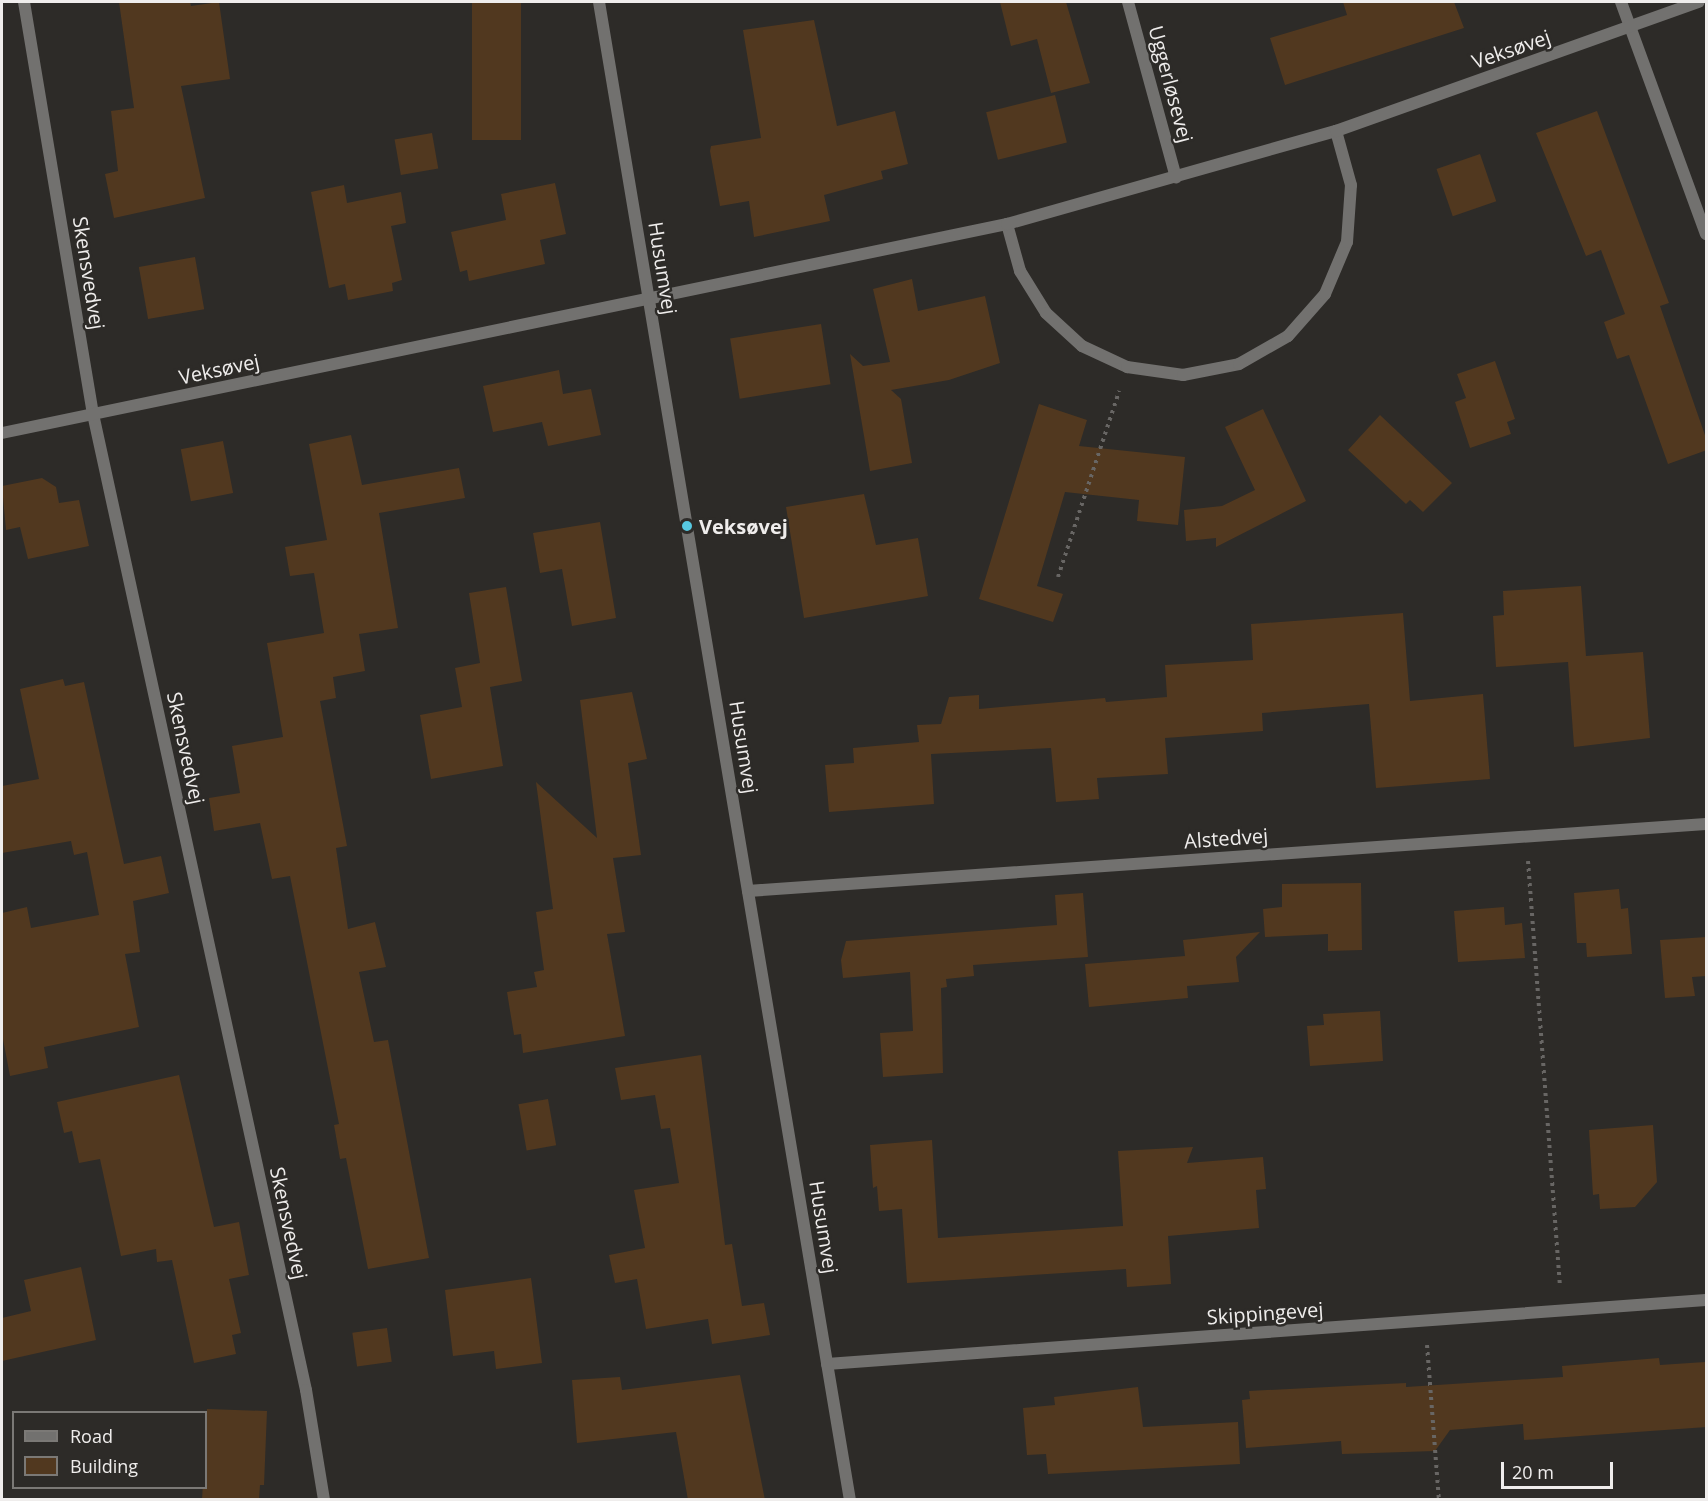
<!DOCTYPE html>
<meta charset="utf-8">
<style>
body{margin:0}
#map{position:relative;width:1708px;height:1501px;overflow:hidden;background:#2d2b28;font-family:"Open Sans",sans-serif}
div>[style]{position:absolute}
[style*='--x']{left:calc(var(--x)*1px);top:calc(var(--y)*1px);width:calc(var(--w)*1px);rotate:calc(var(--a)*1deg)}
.building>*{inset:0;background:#51381f;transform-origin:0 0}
.path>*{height:4px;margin-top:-2px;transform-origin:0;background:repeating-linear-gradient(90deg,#686664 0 3px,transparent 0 7.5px)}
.minor>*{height:12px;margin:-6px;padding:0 6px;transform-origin:6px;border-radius:6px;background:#72716f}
.tertiary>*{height:12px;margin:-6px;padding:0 6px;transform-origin:6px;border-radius:6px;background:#72716f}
.dots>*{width:16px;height:16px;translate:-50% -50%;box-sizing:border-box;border:3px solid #2d2b28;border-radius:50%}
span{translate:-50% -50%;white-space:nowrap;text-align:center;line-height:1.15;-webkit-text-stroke:5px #2d2b28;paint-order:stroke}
.street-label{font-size:20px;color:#efedec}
.poi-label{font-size:20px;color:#efedec;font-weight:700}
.left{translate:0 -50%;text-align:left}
.frame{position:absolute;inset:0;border:3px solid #efedec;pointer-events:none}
.legend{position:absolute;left:12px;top:1411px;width:195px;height:78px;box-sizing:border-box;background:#2d2b28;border:2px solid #7b7976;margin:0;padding:8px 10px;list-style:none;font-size:18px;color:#efedec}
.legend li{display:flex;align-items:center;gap:12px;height:30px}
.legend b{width:30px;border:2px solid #7b7976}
.scale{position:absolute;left:1501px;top:1462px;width:112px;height:27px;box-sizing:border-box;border:3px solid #efedec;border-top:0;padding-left:8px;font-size:18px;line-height:21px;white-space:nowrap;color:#efedec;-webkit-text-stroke:4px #2d2b28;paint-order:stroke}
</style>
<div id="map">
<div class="building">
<i style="clip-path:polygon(119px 2px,190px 2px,191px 6px,219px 2px,230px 79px,181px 86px,205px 198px,114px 218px,105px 174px,118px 171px,111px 111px,134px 108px)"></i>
<i style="left:472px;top:2px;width:49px;height:138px"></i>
<i style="clip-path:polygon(1000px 2px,1066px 2px,1090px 83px,1051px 93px,1037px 39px,1011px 46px)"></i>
<i style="clip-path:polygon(1343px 2px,1454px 2px,1464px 28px,1285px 85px,1270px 38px,1347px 15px)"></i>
<i style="clip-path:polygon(814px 20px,837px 126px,895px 111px,908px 164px,881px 171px,883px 179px,824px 195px,830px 221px,754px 237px,749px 201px,720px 206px,710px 151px,711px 146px,761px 138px,743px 30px)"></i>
<i style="left:1055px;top:95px;width:49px;height:71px;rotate:76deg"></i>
<i style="clip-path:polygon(1597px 111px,1669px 303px,1660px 306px,1707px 441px,1707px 450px,1668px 464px,1629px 355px,1617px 359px,1604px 322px,1625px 314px,1601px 250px,1586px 256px,1536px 133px)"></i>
<i style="left:432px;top:133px;width:36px;height:38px;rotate:80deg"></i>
<i style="left:1480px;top:154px;width:50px;height:46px;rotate:71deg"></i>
<i style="clip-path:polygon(555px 183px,566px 234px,540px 240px,545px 264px,469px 281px,467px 270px,460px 272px,451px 232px,506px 220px,501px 194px)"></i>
<i style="clip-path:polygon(344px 185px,347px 203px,401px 192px,406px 223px,391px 226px,402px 280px,392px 283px,393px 291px,348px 300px,345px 284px,329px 288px,311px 192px)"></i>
<i style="left:195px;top:257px;width:53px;height:57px;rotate:80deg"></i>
<i style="clip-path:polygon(912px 279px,918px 311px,985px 296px,1000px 363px,949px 380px,891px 390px,901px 399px,912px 463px,870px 471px,850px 354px,863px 366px,890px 362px,873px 289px)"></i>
<i style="left:821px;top:324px;width:61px;height:92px;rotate:81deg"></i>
<i style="clip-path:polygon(1495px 361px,1515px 419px,1507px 422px,1511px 434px,1470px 448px,1455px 402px,1466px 398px,1457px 374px)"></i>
<i style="clip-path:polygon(559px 370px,563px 394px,591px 389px,601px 435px,548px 446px,542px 422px,493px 432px,483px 386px)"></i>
<i style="clip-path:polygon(1039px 404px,1087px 420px,1079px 446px,1185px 457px,1178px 525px,1137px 521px,1139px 500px,1065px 492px,1037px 586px,1063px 594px,1053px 622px,979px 599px)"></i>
<i style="clip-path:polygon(1263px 409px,1306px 501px,1216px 547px,1216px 538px,1186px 541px,1184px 510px,1222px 506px,1255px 490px,1225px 427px)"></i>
<i style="clip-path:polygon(1380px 415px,1452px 483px,1423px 512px,1410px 500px,1406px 504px,1348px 450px)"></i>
<i style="clip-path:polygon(351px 435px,362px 485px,459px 468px,465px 498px,379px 513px,398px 628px,359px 634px,365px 671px,333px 677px,336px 698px,320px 701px,347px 846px,336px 848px,348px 929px,375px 922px,386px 967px,359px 972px,374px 1042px,388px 1040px,429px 1258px,368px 1269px,346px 1158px,340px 1159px,334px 1125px,339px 1124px,290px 876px,272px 879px,260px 823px,214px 831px,209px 798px,240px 793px,232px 746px,283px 737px,267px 643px,324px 633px,314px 573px,290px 576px,285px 547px,327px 540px,309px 444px)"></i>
<i style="left:223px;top:441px;width:53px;height:43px;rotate:79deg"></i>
<i style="clip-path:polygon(42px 478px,56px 487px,59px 503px,79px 500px,89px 546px,28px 559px,20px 527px,6px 530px,2px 486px)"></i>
<i style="clip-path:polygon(864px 494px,876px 545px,918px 538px,928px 596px,804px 618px,786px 507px)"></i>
<i style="clip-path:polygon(600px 522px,616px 618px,572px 626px,562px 569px,540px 573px,533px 533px)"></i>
<i style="clip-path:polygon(1581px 586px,1586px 656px,1643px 652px,1650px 738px,1574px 747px,1568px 662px,1496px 667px,1493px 616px,1504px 615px,1503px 591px)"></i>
<i style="clip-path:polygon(506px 587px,522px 681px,490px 687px,503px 766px,431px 779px,420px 715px,462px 707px,455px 668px,480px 663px,469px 593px)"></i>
<i style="clip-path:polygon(1403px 613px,1410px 701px,1483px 694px,1490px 779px,1376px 788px,1369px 704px,1262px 713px,1263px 731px,1165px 738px,1168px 774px,1097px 778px,1099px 799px,1056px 802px,1051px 748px,931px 754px,934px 804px,829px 812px,825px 765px,854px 763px,853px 748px,919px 742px,917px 725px,941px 724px,949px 697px,979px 695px,979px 709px,1105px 698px,1106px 702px,1167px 697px,1165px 665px,1253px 660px,1251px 624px)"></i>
<i style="clip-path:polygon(63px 679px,65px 686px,84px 682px,124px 864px,161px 856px,169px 893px,133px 901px,140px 952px,125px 954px,139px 1027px,44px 1047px,48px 1068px,10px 1076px,2px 1034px,2px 913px,27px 907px,31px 928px,99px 915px,87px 852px,74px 855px,71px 841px,2px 853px,2px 786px,39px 779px,20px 689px)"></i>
<i style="clip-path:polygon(632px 692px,647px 759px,628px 763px,641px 855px,613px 858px,625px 932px,607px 934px,625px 1036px,523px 1053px,521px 1034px,514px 1035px,507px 992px,537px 987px,534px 972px,544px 970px,536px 912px,553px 909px,536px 782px,597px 838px,580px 700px)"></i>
<i style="clip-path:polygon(1361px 883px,1362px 950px,1328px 951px,1328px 934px,1265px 937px,1263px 909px,1282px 907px,1282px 884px)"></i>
<i style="clip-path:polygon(1619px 889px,1621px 909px,1628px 908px,1632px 954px,1587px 957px,1586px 943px,1577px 943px,1574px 893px)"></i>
<i style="clip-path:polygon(1083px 893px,1088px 957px,973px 965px,974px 976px,946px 979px,947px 987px,941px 988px,943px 1073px,883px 1077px,880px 1033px,913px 1031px,910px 972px,843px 978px,841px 960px,846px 941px,1057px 925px,1055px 895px)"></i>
<i style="clip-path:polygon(1504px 907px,1505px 925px,1522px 923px,1525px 958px,1458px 962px,1454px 911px)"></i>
<i style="clip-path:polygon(1260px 932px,1236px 957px,1239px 982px,1187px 986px,1188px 998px,1089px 1007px,1085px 964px,1185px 956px,1183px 940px)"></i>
<i style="clip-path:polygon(1707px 937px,1707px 976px,1692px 977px,1695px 996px,1665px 998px,1660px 940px)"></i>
<i style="clip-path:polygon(1380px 1011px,1383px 1061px,1310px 1066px,1307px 1026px,1324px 1025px,1323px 1014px)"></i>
<i style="clip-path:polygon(701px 1055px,725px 1245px,732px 1244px,742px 1306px,764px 1303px,770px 1335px,712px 1344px,708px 1319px,646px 1329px,637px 1279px,615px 1283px,609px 1255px,645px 1248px,634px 1190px,679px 1183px,670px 1128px,661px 1129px,655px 1095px,621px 1100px,615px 1068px)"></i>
<i style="clip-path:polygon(179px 1075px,214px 1227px,239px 1222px,249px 1275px,229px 1279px,241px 1333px,232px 1335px,236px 1354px,194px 1363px,172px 1260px,157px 1262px,156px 1249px,121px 1256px,100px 1159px,79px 1163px,72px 1131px,64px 1133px,57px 1102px)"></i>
<i style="left:548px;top:1099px;width:47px;height:30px;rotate:80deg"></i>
<i style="clip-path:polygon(1653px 1125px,1657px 1182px,1635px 1207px,1600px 1209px,1599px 1194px,1593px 1195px,1589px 1130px)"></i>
<i style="clip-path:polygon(932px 1140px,938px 1238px,1123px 1226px,1118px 1151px,1193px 1147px,1187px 1163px,1263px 1157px,1266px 1189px,1256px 1190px,1259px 1228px,1168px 1236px,1171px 1284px,1127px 1287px,1126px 1269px,907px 1283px,902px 1209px,879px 1211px,877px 1186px,873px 1188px,870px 1145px)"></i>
<i style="clip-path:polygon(81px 1267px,96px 1340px,2px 1361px,2px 1318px,31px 1311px,24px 1280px)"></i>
<i style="clip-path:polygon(531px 1278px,542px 1363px,496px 1369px,494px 1351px,453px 1356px,445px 1290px)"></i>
<i style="left:387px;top:1328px;width:34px;height:35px;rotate:82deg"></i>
<i style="clip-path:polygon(1659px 1358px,1660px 1365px,1705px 1362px,1707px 1427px,1524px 1440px,1523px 1424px,1450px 1430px,1435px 1451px,1342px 1454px,1341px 1441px,1246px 1448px,1242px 1400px,1250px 1399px,1249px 1391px,1406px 1383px,1406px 1387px,1563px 1377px,1562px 1366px)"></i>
<i style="clip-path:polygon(740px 1375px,765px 1500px,688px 1500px,676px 1432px,577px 1443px,572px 1380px,620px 1377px,622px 1390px)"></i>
<i style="clip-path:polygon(1138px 1387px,1143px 1427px,1238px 1422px,1240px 1464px,1048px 1474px,1046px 1454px,1027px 1455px,1023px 1408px,1055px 1405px,1054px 1397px)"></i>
<i style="clip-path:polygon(207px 1409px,267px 1411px,264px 1485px,260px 1485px,259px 1500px,202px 1500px)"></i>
</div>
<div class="path">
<i style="--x:1058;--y:577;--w:196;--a:-71.8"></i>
<i style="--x:1528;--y:861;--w:425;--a:85.7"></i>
<i style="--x:1427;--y:1345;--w:155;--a:85.6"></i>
</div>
<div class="minor">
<i style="--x:24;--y:2;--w:418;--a:80.5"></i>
<i style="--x:93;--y:414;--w:999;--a:77.69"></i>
<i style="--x:306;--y:1390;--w:111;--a:80.7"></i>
<i style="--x:1128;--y:2;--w:182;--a:74.7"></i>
<i style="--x:1621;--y:2;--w:247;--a:69.9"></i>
<i style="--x:1007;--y:224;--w:49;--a:74.5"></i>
<i style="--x:1020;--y:271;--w:49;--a:58.2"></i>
<i style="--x:1046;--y:313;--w:49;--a:42.5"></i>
<i style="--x:1082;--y:346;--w:50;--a:25"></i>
<i style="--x:1127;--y:367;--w:57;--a:8.1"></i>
<i style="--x:1183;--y:375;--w:57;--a:-11.1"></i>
<i style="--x:1239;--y:364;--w:56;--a:-29.7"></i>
<i style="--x:1288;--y:336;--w:56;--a:-48.6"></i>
<i style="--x:1325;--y:294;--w:56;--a:-67.1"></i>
<i style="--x:1347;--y:242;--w:57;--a:-86"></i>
<i style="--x:1351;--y:185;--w:56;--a:-105.5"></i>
<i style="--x:2;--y:433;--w:1027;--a:-11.75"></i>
<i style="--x:1007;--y:224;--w:342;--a:-15.8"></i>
<i style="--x:1336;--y:131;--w:385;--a:-19.6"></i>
<i style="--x:748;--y:891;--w:960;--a:-4"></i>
<i style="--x:827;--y:1364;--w:881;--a:-4.16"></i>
</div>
<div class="tertiary">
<i style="--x:599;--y:2;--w:1519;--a:80.49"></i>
</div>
<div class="dots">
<i style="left:687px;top:526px;background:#57c9e2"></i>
</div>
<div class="street-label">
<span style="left:1511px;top:49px;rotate:-19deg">Veksøvej</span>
<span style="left:1171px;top:84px;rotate:75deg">Uggerløsevej</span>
<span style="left:663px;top:268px;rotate:81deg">Husumvej</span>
<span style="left:89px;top:273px;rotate:81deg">Skensvedvej</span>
<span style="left:219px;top:369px;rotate:-12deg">Veksøvej</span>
<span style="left:744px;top:747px;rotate:81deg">Husumvej</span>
<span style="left:186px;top:748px;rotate:78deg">Skensvedvej</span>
<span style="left:1226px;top:838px;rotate:-4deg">Alstedvej</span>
<span style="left:289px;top:1223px;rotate:78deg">Skensvedvej</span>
<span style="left:824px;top:1227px;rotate:81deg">Husumvej</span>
<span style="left:1265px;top:1313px;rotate:-4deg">Skippingevej</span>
</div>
<div class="poi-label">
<span class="left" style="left:699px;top:526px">Veksøvej</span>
</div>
<div class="frame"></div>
<ul class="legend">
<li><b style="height:8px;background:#72716f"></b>Road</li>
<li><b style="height:16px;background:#51381f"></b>Building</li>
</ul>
<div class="scale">20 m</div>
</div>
